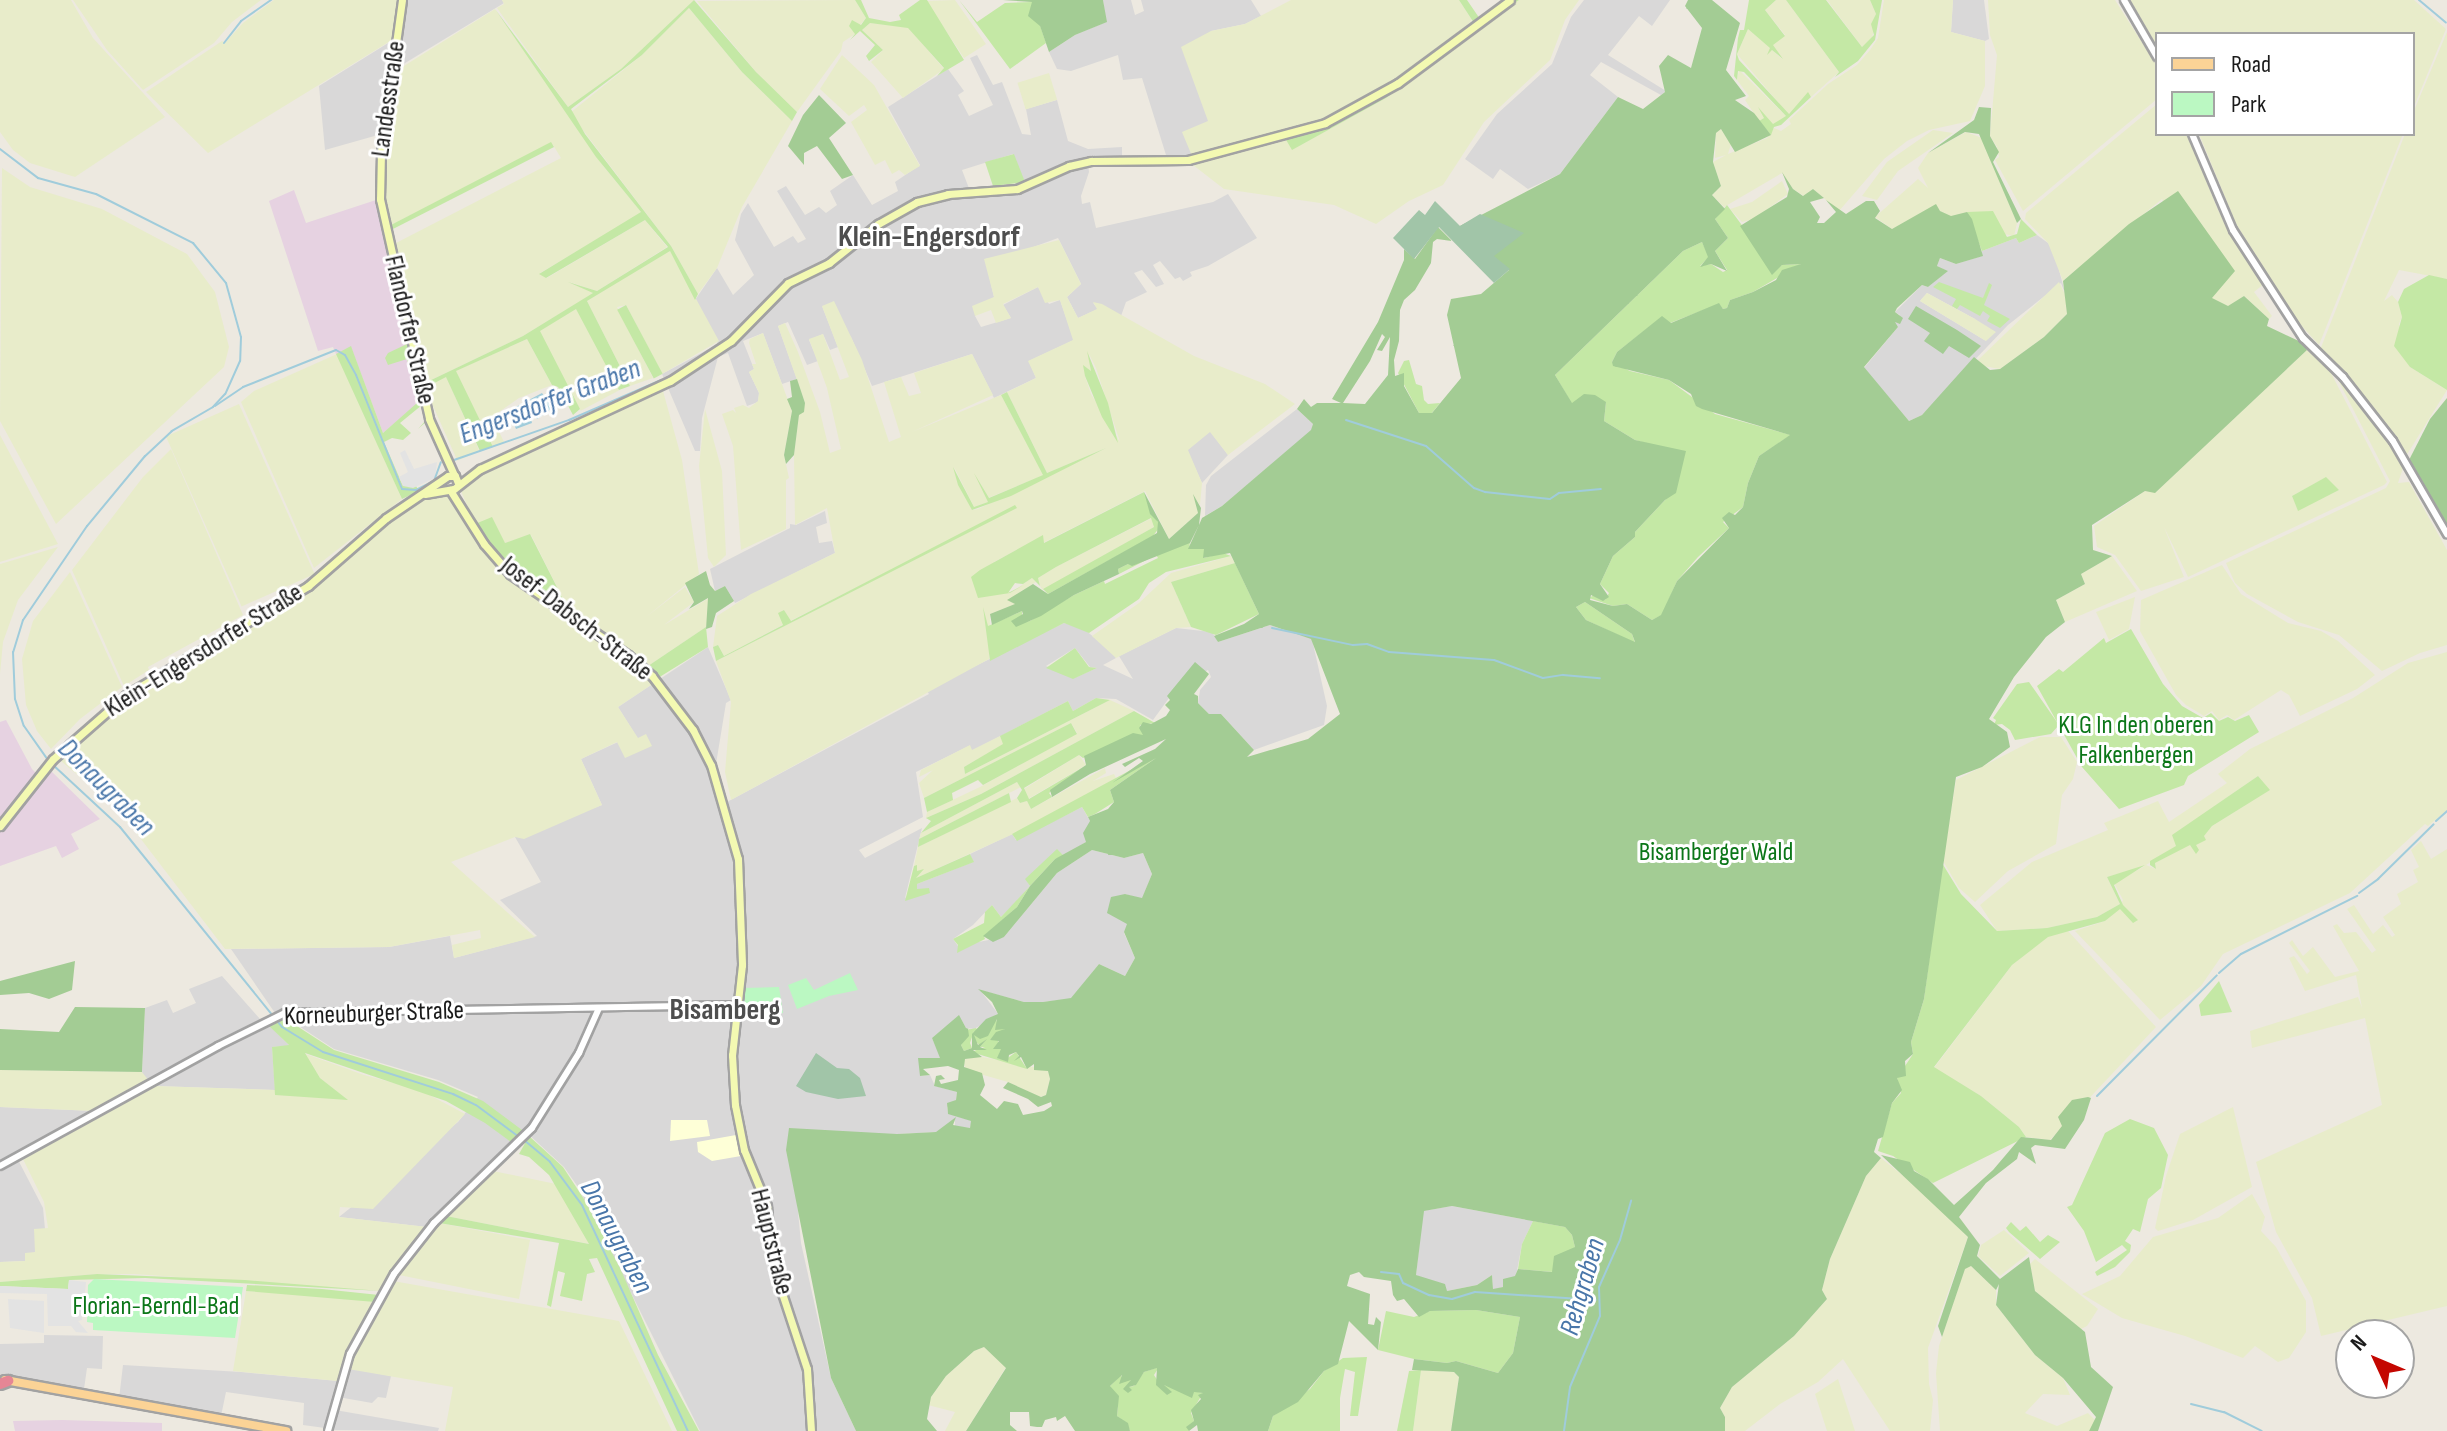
<!DOCTYPE html>
<meta charset="utf-8">
<style>
body{margin:0}
#map{position:relative;width:2447px;height:1431px;overflow:hidden;background:#ede9e0;font-family:"Sofia Sans Condensed",sans-serif}
div>[style]{position:absolute}
[style*='--x']{left:calc(var(--x)*1px);top:calc(var(--y)*1px);width:calc(var(--w)*1px);rotate:calc(var(--a)*1deg)}
.residential>*{inset:0;background:#d9d8d8}
.industrial>*{inset:0;background:#e6d2e1}
.education>*{inset:0;background:#feffd7}
.farmland>*{inset:0;background:#e8ecca;transform-origin:0 0}
.grass>*{inset:0;background:#c4e8a5;transform-origin:0 0}
.forest>*{inset:0;background:#a3cc94}
.cemetery>*{inset:0;background:#a1c5a8}
.park>*{inset:0;background:#bbf8c2}
.parking>*{inset:0;background:#e3e3e3}
.water>*{inset:0;background:#a0ccdb}
.stream>*{height:2px;margin:-1px;padding:0 1px;transform-origin:1px;border-radius:1px;background:#a0ccdb}
.roads{filter:drop-shadow(2px 0 #a2a2a2) drop-shadow(-2px 0 #a2a2a2) drop-shadow(0 2px #a2a2a2) drop-shadow(0 -2px #a2a2a2)}
.tertiary>*{height:6px;margin:-3px;padding:0 3px;transform-origin:3px;border-radius:3px;background:#fff}
.secondary>*{height:7px;margin:-3.5px;padding:0 3.5px;transform-origin:3.5px;border-radius:3.5px;background:#f3f9b2}
.primary>*{height:8px;margin:-4px;padding:0 4px;transform-origin:4px;border-radius:4px;background:#fbd396}
.motorway>*{height:10px;margin:-5px;padding:0 5px;transform-origin:5px;border-radius:5px;background:#e58695}
span{translate:-50% -50%;white-space:nowrap;text-align:center;line-height:1.15;-webkit-text-stroke:6px #fff;paint-order:stroke}
.street-label{font-size:26px;color:#1b1b1b}
.park-label{font-size:26px;color:#0b7618}
.water-label{font-size:28px;color:#4976a9;font-style:italic}
.quarter-label{font-size:30px;color:#4e4e4e;font-weight:700}
.legend{position:absolute;left:2155px;top:32px;width:260px;height:104px;box-sizing:border-box;background:#fff;border:2px solid #a4a4a4;margin:0;padding:10px 14px;list-style:none;font-size:24px;color:#1b1b1b}
.legend li{display:flex;align-items:center;gap:16px;height:40px}
.legend b{width:40px;border:2px solid #a4a4a4}
.north{position:absolute;left:2335px;top:1319px;width:80px;height:80px;box-sizing:border-box;background:#fff;border:2px solid #a4a4a4;border-radius:50%;rotate:314deg;font-size:22px;font-weight:700;line-height:32px;text-align:center;color:#1b1b1b}
.north::after{content:'';display:block;margin:auto;width:28px;height:36px;background:#c40701;clip-path:polygon(50% 0,100% 100%,50% 72%,0 100%)}
</style>
<div id="map">
<div class="residential">
<i style="clip-path:polygon(399px 0,502px 0,504px 3px,387px 74px,378px 135px,325px 150px,319px 86px,393px 40px)"></i>
<i style="clip-path:polygon(1103px 0,1131px 0,1135px 15px,1144px 11px,1141px 0,1251px 0,1261px 16px,1245px 24px,1211px 31px,1208px 122px,1192px 156px,1166px 155px,1142px 78px,1123px 80px,1118px 55px,1071px 71px,1057px 69px,1049px 52px,1075px 35px,1106px 22px)"></i>
<i style="clip-path:polygon(1584px 0,1670px 0,1652px 26px,1639px 16px,1608px 55px,1666px 91px,1661px 95px,1601px 62px,1590px 75px,1618px 97px,1560px 174px,1528px 189px,1500px 169px,1493px 179px,1465px 159px,1497px 114px,1552px 64px,1571px 17px)"></i>
<i style="clip-path:polygon(1953px 0,1984px 0,1989px 39px,1985px 41px,1951px 32px)"></i>
<i style="clip-path:polygon(evenodd,977px 55px,993px 85px,1002px 82px,1022px 134px,1031px 135px,1026px 109px,1057px 100px,1068px 141px,1088px 149px,1122px 147px,1122px 160px,1088px 164px,1089px 172px,1081px 196px,1082px 204px,1090px 202px,1096px 228px,1213px 202px,1228px 194px,1257px 238px,1208px 266px,1190px 272px,1192px 276px,1183px 281px,1180px 277px,1175px 279px,1160px 261px,1153px 265px,1164px 284px,1156px 287px,1142px 270px,1134px 273px,1147px 292px,1126px 302px,1121px 316px,1093px 303px,1098px 309px,1078px 318px,1067px 297px,1081px 284px,1058px 238px,1017px 253px,985px 259px,994px 297px,975px 316px,981px 327px,1011px 318px,1003px 305px,1038px 287px,1049px 304px,1060px 300px,1074px 340px,1029px 361px,1036px 378px,994px 398px,972px 354px,872px 386px,851px 337px,822px 306px,838px 347px,830px 350px,823px 334px,809px 340px,818px 361px,807px 365px,788px 322px,778px 326px,797px 379px,782px 384px,763px 333px,743px 341px,754px 369px,749px 372px,759px 393px,758px 402px,747px 406px,728px 353px,718px 357px,702px 418px,700px 451px,695px 451px,662px 374px,718px 344px,695px 300px,717px 268px,733px 295px,754px 275px,735px 240px,741px 214px,748px 203px,774px 247px,793px 236px,798px 243px,806px 239px,777px 191px,786px 186px,805px 215px,819px 207px,826px 213px,837px 205px,830px 191px,853px 175px,872px 205px,898px 191px,895px 182px,920px 165px,888px 107px,948px 69px,964px 91px,958px 95px,969px 116px,993px 105px,970px 58px,977px 55px,1013px 154px,1019px 171px,1015px 185px,970px 191px,962px 170px,1013px 154px)"></i>
<i style="clip-path:polygon(evenodd,2037px 235px,2048px 243px,2055px 255px,2066px 296px,2061px 283px,2008px 325px,1922px 415px,1909px 421px,1864px 368px,1898px 327px,1894px 324px,1900px 315px,1895px 312px,1922px 285px,1928px 287px,1947px 271px,1937px 266px,1940px 258px,1956px 264px,1982px 256px,1982px 251px,2016px 238px,2019px 243px,2037px 235px,1927px 293px,1975px 319px,1986px 341px,1920px 301px,1927px 293px)"></i>
<i style="clip-path:polygon(1297px 409px,1313px 424px,1312px 430px,1222px 506px,1205px 516px,1206px 485px,1211px 476px)"></i>
<i style="clip-path:polygon(1210px 431px,1228px 455px,1202px 483px,1187px 450px)"></i>
<i style="clip-path:polygon(825px 511px,827px 523px,816px 527px,819px 543px,832px 541px,835px 553px,735px 603px,725px 586px,715px 591px,710px 569px,790px 528px,790px 524px,796px 525px)"></i>
<i style="clip-path:polygon(evenodd,1064px 623px,1084px 629px,1114px 654px,1116px 658px,1103px 665px,1133px 679px,1119px 656px,1176px 628px,1212px 632px,1218px 642px,1270px 625px,1312px 639px,1327px 706px,1324px 725px,1254px 750px,1221px 714px,1209px 714px,1198px 703px,1200px 690px,1211px 677px,1208px 670px,1177px 687px,1153px 720px,1116px 699px,1096px 698px,1073px 711px,1068px 701px,972px 751px,969px 746px,916px 772px,923px 817px,859px 850px,865px 858px,922px 828px,905px 898px,917px 890px,917px 884px,973px 862px,970px 854px,1012px 834px,1016px 840px,1082px 807px,1090px 821px,1086px 842px,1064px 856px,1057px 850px,1026px 879px,1030px 886px,1012px 906px,1001px 917px,992px 905px,973px 925px,953px 939px,958px 946px,1004px 937px,1057px 873px,1092px 850px,1124px 858px,1143px 853px,1152px 874px,1142px 899px,1125px 894px,1128px 924px,1124px 933px,1135px 958px,1125px 976px,1099px 964px,1071px 999px,1043px 1002px,1024px 1002px,980px 990px,999px 1015px,974px 1029px,966px 1028px,959px 1016px,932px 1038px,941px 1058px,922px 1059px,920px 1076px,930px 1075px,935px 1086px,957px 1092px,956px 1100px,947px 1107px,948px 1113px,972px 1121px,970px 1128px,955px 1127px,955px 1119px,937px 1132px,897px 1134px,797px 1201px,801px 1243px,831px 1378px,856px 1431px,700px 1431px,578px 1187px,564px 1167px,526px 1132px,427px 1227px,339px 1217px,458px 1122px,478px 1097px,438px 1080px,334px 1049px,285px 1017px,268px 1024px,290px 1046px,272px 1047px,275px 1090px,154px 1086px,142px 1074px,145px 1008px,167px 1000px,173px 1013px,196px 1003px,189px 989px,222px 976px,260px 1019px,275px 1013px,231px 949px,389px 947px,450px 936px,454px 958px,537px 936px,500px 900px,541px 882px,515px 837px,602px 805px,581px 759px,618px 742px,638px 739px,618px 707px,708px 647px,731px 700px,726px 703px,716px 764px,725px 803px,929px 694px,926px 690px,1064px 623px,1075px 648px,1090px 667px,1097px 668px,1074px 678px,1046px 666px,1075px 648px)"></i>
<i style="clip-path:polygon(0 1107px,95px 1111px,15px 1154px,43px 1208px,45px 1229px,35px 1252px,25px 1261px,0 1262px)"></i>
<i style="clip-path:polygon(1452px 1206px,1533px 1221px,1522px 1244px,1516px 1276px,1503px 1287px,1493px 1290px,1492px 1275px,1477px 1285px,1447px 1291px,1416px 1275px,1423px 1211px)"></i>
<i style="clip-path:polygon(44px 1335px,103px 1336px,102px 1369px,87px 1368px,84px 1389px,0 1374px,0 1344px,44px 1343px)"></i>
<i style="clip-path:polygon(123px 1365px,241px 1372px,338px 1381px,325px 1428px,303px 1425px,304px 1403px,226px 1392px,221px 1416px,119px 1399px)"></i>
<i style="clip-path:polygon(348px 1368px,391px 1376px,386px 1398px,378px 1397px,372px 1403px,338px 1397px)"></i>
<i style="clip-path:polygon(335px 1410px,439px 1428px,438px 1431px,332px 1430px)"></i>
</div>
<div class="industrial">
<i style="clip-path:polygon(294px 190px,306px 223px,376px 200px,405px 318px,421px 401px,383px 433px,351px 347px,336px 354px,333px 347px,318px 351px,269px 201px)"></i>
<i style="clip-path:polygon(6px 720px,32px 769px,41px 778px,49px 769px,100px 819px,71px 834px,79px 849px,62px 858px,56px 846px,0 866px,0 722px)"></i>
<i style="clip-path:polygon(13px 1421px,62px 1420px,162px 1423px,162px 1431px,15px 1431px)"></i>
</div>
<div class="education">
<i style="clip-path:polygon(671px 1120px,707px 1120px,710px 1136px,670px 1141px)"></i>
<i style="clip-path:polygon(736px 1135px,741px 1156px,712px 1161px,698px 1152px,697px 1142px)"></i>
</div>
<div class="farmland">
<i style="clip-path:polygon(0 0,71px 0,93px 38px,165px 117px,75px 177px,30px 163px,13px 150px,0 132px)"></i>
<i style="clip-path:polygon(73px 0,261px 0,232px 22px,214px 43px,143px 90px,107px 50px)"></i>
<i style="clip-path:polygon(274px 0,398px 0,392px 40px,208px 153px,146px 92px,222px 41px,225px 43px,243px 23px)"></i>
<i style="clip-path:polygon(502px 0,694px 0,621px 69px,568px 107px,497px 8px,504px 4px)"></i>
<i style="clip-path:polygon(855px 0,866px 18px,860px 25px,853px 21px,855px 34px,843px 42px,841px 51px,797px 112px,756px 72px,697px 1px)"></i>
<i style="clip-path:polygon(955px 0,986px 44px,964px 58px,926px 1px)"></i>
<i style="clip-path:polygon(1291px 0,1459px 0,1472px 20px,1459px 34px,1391px 84px,1324px 120px,1192px 156px,1182px 132px,1208px 121px,1181px 47px,1211px 31px,1245px 24px)"></i>
<i style="clip-path:polygon(1519px 0,1579px 0,1565px 20px,1550px 60px,1484px 122px,1443px 185px,1409px 201px,1376px 224px,1334px 205px,1224px 189px,1193px 165px,1285px 138px,1293px 149px,1386px 98px)"></i>
<i style="clip-path:polygon(1776px 0,1786px 0,1839px 72px,1811px 97px,1808px 94px,1782px 121px,1773px 125px,1764px 118px,1759px 121px,1745px 100px,1749px 96px,1737px 80px,1739px 70px,1786px 116px,1788px 114px,1737px 54px,1748px 29px,1771px 48px,1769px 52px,1772px 50px,1782px 59px,1772px 45px,1785px 35px,1765px 10px)"></i>
<i style="clip-path:polygon(1827px 0,1870px 0,1876px 14px,1872px 39px,1862px 47px)"></i>
<i style="clip-path:polygon(1884px 0,1953px 0,1951px 32px,1985px 41px,1985px 86px,1970px 121px,1929px 130px,1907px 141px,1884px 159px,1839px 211px,1813px 189px,1804px 196px,1793px 189px,1782px 173px,1724px 207px,1712px 195px,1721px 186px,1713px 162px,1726px 155px,1715px 158px,1716px 133px,1721px 129px,1731px 144px,1728px 154px,1767px 138px,1774px 128px,1781px 131px,1791px 124px,1789px 120px,1828px 84px,1857px 65px,1870px 50px,1878px 38px)"></i>
<i style="clip-path:polygon(1988px 0,2115px 0,2157px 66px,2157px 99px,2023px 211px,1995px 160px,1999px 157px,1997px 147px,1990px 136px,1997px 55px,1990px 35px)"></i>
<i style="clip-path:polygon(2129px 0,2414px 0,2446px 29px,2413px 109px,2413px 34px,2157px 34px,2157px 46px)"></i>
<i style="clip-path:polygon(689px 8px,742px 72px,792px 121px,742px 207px,717px 268px,698px 294px,671px 246px,570px 113px,642px 55px)"></i>
<i style="clip-path:polygon(495px 9px,604px 167px,642px 213px,540px 273px,547px 278px,645px 220px,667px 247px,597px 291px,569px 282px,594px 293px,523px 336px,427px 382px,396px 243px,561px 158px,553px 145px,389px 226px,383px 203px,383px 160px,396px 71px)"></i>
<i style="clip-path:polygon(870px 23px,908px 27px,944px 69px,903px 98px,871px 62px,883px 50px,862px 30px)"></i>
<i style="clip-path:polygon(2447px 32px,2447px 279px,2399px 270px,2384px 301px,2392px 295px,2398px 302px,2402px 317px,2399px 324px,2410px 367px,2447px 390px,2406px 456px,2360px 392px,2320px 350px,2405px 134px,2413px 134px,2413px 113px)"></i>
<i style="clip-path:polygon(842px 55px,874px 85px,920px 166px,905px 175px,899px 170px,892px 174px,885px 160px,875px 165px,851px 122px,867px 110px,864px 105px,849px 116px,820px 89px)"></i>
<i style="left:1049px;top:73px;width:28px;height:33px;rotate:73deg"></i>
<i style="clip-path:polygon(2157px 104px,2157px 134px,2187px 134px,2218px 210px,2265px 283px,2254px 292px,2272px 316px,2269px 319px,2244px 296px,2228px 307px,2211px 298px,2162px 199px,2063px 281px,2048px 243px,2025px 219px,2026px 213px)"></i>
<i style="clip-path:polygon(1933px 130px,1953px 133px,1898px 171px,1877px 200px,1862px 196px,1887px 162px)"></i>
<i style="clip-path:polygon(1966px 132px,1982px 138px,2017px 223px,2014px 236px,2004px 234px,1993px 211px,1951px 217px,1940px 211px,1892px 229px,1875px 217px,1918px 179px,1928px 188px,1918px 168px,1928px 153px)"></i>
<i style="clip-path:polygon(2199px 134px,2403px 134px,2319px 345px,2299px 323px,2236px 224px)"></i>
<i style="clip-path:polygon(2px 168px,30px 187px,102px 209px,187px 254px,215px 292px,229px 347px,224px 367px,56px 524px,0 421px)"></i>
<i style="clip-path:polygon(1782px 181px,1788px 194px,1754px 219px,1742px 222px,1730px 209px,1752px 202px)"></i>
<i style="clip-path:polygon(evenodd,1059px 240px,1081px 284px,1067px 297px,1078px 318px,1097px 309px,1093px 302px,1102px 304px,1194px 356px,1265px 384px,1295px 404px,1228px 455px,1210px 432px,1188px 450px,1202px 483px,1200px 505px,1194px 496px,1198px 513px,1169px 539px,1145px 491px,1043px 543px,1043px 536px,994px 562px,1010px 593px,1032px 578px,1036px 582px,1008px 600px,1016px 604px,990px 614px,989px 659px,731px 800px,725px 772px,731px 702px,716px 661px,1016px 507px,790px 621px,784px 610px,779px 613px,784px 624px,724px 656px,718px 645px,713px 647px,717px 616px,751px 594px,835px 553px,827px 508px,795px 525px,794px 455px,799px 415px,805px 403px,778px 326px,785px 323px,798px 352px,820px 412px,830px 453px,841px 449px,827px 388px,809px 339px,823px 334px,840px 380px,849px 377px,822px 306px,834px 301px,862px 360px,889px 442px,901px 437px,884px 382px,901px 377px,909px 396px,921px 393px,914px 373px,972px 354px,993px 395px,912px 432px,1001px 395px,1044px 475px,988px 498px,978px 479px,989px 502px,974px 507px,954px 467px,962px 492px,973px 510px,978px 509px,1106px 448px,1047px 473px,1007px 392px,1036px 378px,1028px 361px,1073px 340px,1060px 300px,1045px 303px,1038px 287px,1003px 304px,1011px 318px,996px 323px,991px 310px,975px 316px,972px 306px,994px 297px,984px 259px,1059px 240px,1089px 354px,1096px 368px,1120px 442px,1091px 394px,1085px 376px,1085px 367px,1091px 371px,1089px 354px)"></i>
<i style="clip-path:polygon(667px 251px,670px 251px,719px 341px,662px 374px,626px 305px,617px 307px,653px 378px,630px 386px,587px 301px)"></i>
<i style="clip-path:polygon(2059px 282px,2066px 296px,2067px 314px,2044px 337px,2000px 369px,1983px 366px,1978px 360px)"></i>
<i style="clip-path:polygon(1927px 293px,1975px 319px,1996px 332px,1986px 341px,1920px 301px)"></i>
<i style="left:576px;top:308px;width:93px;height:44px;rotate:62deg"></i>
<i style="clip-path:polygon(763px 333px,792px 411px,784px 455px,789px 478px,786px 480px,786px 529px,741px 550px,733px 446px,722px 414px,733px 410px,736px 413px,734px 408px,743px 405px,749px 408px,758px 401px,759px 393px,749px 372px,754px 369px,752px 364px,756px 364px,749px 343px,750px 339px)"></i>
<i style="clip-path:polygon(527px 339px,552px 385px,519px 398px,492px 417px,504px 442px,493px 447px,455px 371px)"></i>
<i style="clip-path:polygon(evenodd,2307px 350px,2330px 371px,2387px 482px,2384px 485px,2188px 577px,2164px 527px,2184px 577px,2141px 591px,2115px 555px,2097px 547px,2094px 526px,2145px 491px,2156px 492px,2307px 350px,2325px 478px,2339px 490px,2298px 510px,2292px 496px,2325px 478px)"></i>
<i style="clip-path:polygon(337px 354px,402px 499px,314px 568px,241px 402px,254px 391px)"></i>
<i style="clip-path:polygon(2334px 372px,2398px 456px,2403px 468px,2398px 483px,2409px 482px,2447px 550px,2447px 645px,2420px 653px,2382px 671px,2339px 635px,2298px 622px,2247px 594px,2235px 583px,2226px 563px,2386px 488px,2390px 481px)"></i>
<i style="left:446px;top:376px;width:82px;height:24px;rotate:66deg"></i>
<i style="clip-path:polygon(663px 391px,682px 460px,699px 574px,646px 617px,685px 587px,694px 602px,664px 625px,709px 598px,708px 618px,706px 627px,648px 666px,631px 652px,583px 622px,564px 601px,531px 535px,505px 543px,475px 524px,461px 491px,466px 480px)"></i>
<i style="left:239px;top:404px;width:186px;height:80px;rotate:66deg"></i>
<i style="clip-path:polygon(705px 409px,722px 471px,726px 555px,714px 567px,708px 558px,699px 466px)"></i>
<i style="clip-path:polygon(0 435px,58px 544px,0 562px)"></i>
<i style="clip-path:polygon(171px 449px,243px 615px,148px 667px,149px 670px,124px 686px,72px 570px,143px 477px)"></i>
<i style="clip-path:polygon(449px 493px,455px 498px,477px 543px,497px 568px,532px 597px,628px 660px,654px 683px,618px 707px,638px 738px,646px 734px,652px 746px,625px 758px,617px 742px,581px 759px,602px 805px,524px 839px,515px 837px,451px 862px,535px 937px,454px 958px,452px 945px,481px 938px,480px 930px,389px 947px,225px 949px,134px 830px,108px 801px,61px 761px,89px 732px,145px 686px,312px 588px,407px 507px,427px 496px)"></i>
<i style="clip-path:polygon(1152px 518px,1154px 527px,1043px 590px,1040px 586px,1038px 578px,1056px 567px)"></i>
<i style="clip-path:polygon(58px 547px,18px 600px,3px 642px,0 674px,0 564px)"></i>
<i style="clip-path:polygon(1231px 556px,1235px 563px,1171px 582px,1191px 627px,1176px 628px,1116px 658px,1092px 636px,1139px 603px,1171px 573px)"></i>
<i style="clip-path:polygon(2112px 556px,2137px 591px,2065px 622px,2056px 600px,2085px 584px,2081px 574px)"></i>
<i style="clip-path:polygon(2222px 565px,2241px 594px,2288px 623px,2321px 631px,2338px 641px,2375px 675px,2357px 689px,2300px 716px,2289px 695px,2281px 690px,2234px 720px,2227px 715px,2219px 720px,2212px 711px,2204px 716px,2186px 705px,2176px 695px,2140px 631px,2141px 600px)"></i>
<i style="clip-path:polygon(70px 572px,122px 687px,80px 719px,51px 749px,37px 731px,26px 705px,22px 659px,33px 621px)"></i>
<i style="clip-path:polygon(2135px 597px,2129px 629px,2109px 640px,2096px 612px)"></i>
<i style="clip-path:polygon(evenodd,2447px 652px,2447px 810px,2428px 826px,2425px 824px,2350px 893px,2223px 954px,2201px 986px,2160px 1020px,2075px 931px,2105px 921px,2120px 908px,2123px 900px,2114px 883px,2145px 866px,2107px 877px,2120px 904px,2097px 917px,2047px 928px,1997px 931px,1980px 905px,2032px 862px,2108px 830px,2104px 823px,2158px 801px,2169px 822px,2227px 783px,2218px 774px,2250px 749px,2353px 698px,2408px 663px,2447px 652px,2258px 776px,2269px 790px,2212px 826px,2196px 845px,2196px 853px,2190px 844px,2155px 863px,2156px 869px,2146px 865px,2177px 846px,2173px 835px,2258px 776px)"></i>
<i style="clip-path:polygon(1110px 700px,1134px 711px,981px 794px,926px 818px,927px 812px,980px 787px,1077px 733px,1071px 723px,924px 798px,919px 783px,933px 770px,919px 777px,921px 770px,970px 745px,972px 750px,1000px 736px,1004px 744px,964px 767px,965px 774px)"></i>
<i style="clip-path:polygon(2040px 737px,2061px 737px,2077px 762px,2073px 779px,2062px 795px,2056px 844px,2008px 871px,1975px 902px,1959px 888px,1943px 861px,1956px 780px)"></i>
<i style="clip-path:polygon(1079px 755px,1086px 765px,1028px 799px,1024px 789px)"></i>
<i style="clip-path:polygon(1105px 768px,1106px 773px,1093px 781px,1114px 774px,1116px 778px,1108px 784px,1035px 824px,916px 878px,917px 866px,914px 866px,918px 847px,1017px 798px,1020px 803px,1027px 801px,1031px 809px)"></i>
<i style="clip-path:polygon(1017px 782px,1021px 787px,919px 839px,921px 833px)"></i>
<i style="clip-path:polygon(2421px 841px,2431px 859px,2447px 849px,2447px 1306px,2321px 1336px,2312px 1298px,2276px 1232px,2256px 1162px,2382px 1105px,2365px 1018px,2252px 1048px,2250px 1031px,2358px 997px,2362px 1008px,2356px 975px,2305px 991px,2289px 958px,2294px 956px,2307px 974px,2310px 971px,2289px 943px,2292px 940px,2303px 956px,2313px 947px,2335px 977px,2359px 971px,2333px 926px,2337px 924px,2344px 933px,2356px 932px,2372px 953px,2376px 950px,2347px 909px,2354px 905px,2373px 934px,2383px 925px,2392px 937px,2395px 935px,2383px 917px,2401px 904px,2397px 894px,2418px 882px,2413px 870px,2419px 867px,2411px 850px)"></i>
<i style="clip-path:polygon(2068px 931px,2156px 1027px,2050px 1140px,2026px 1137px,2019px 1127px,1981px 1096px,1934px 1068px,2012px 965px,2048px 936px)"></i>
<i style="clip-path:polygon(303px 1053px,364px 1075px,420px 1090px,465px 1114px,373px 1209px,340px 1207px,339px 1217px,427px 1227px,381px 1291px,134px 1274px,97px 1274px,0 1282px,0 1262px,25px 1261px,25px 1253px,35px 1252px,34px 1229px,48px 1228px,44px 1202px,23px 1159px,27px 1156px,154px 1086px,275px 1090px,275px 1094px,346px 1099px,320px 1078px)"></i>
<i style="clip-path:polygon(977px 1056px,1048px 1070px,1050px 1079px,1046px 1095px,1040px 1097px,1008px 1082px,966px 1070px,963px 1060px)"></i>
<i style="clip-path:polygon(0 1070px,142px 1072px,149px 1081px,95px 1111px,0 1107px)"></i>
<i style="clip-path:polygon(2233px 1107px,2252px 1187px,2193px 1220px,2158px 1231px,2155px 1228px,2166px 1176px,2180px 1134px)"></i>
<i style="clip-path:polygon(1881px 1158px,1921px 1190px,1968px 1237px,1928px 1348px,1929px 1384px,1933px 1400px,1930px 1431px,1890px 1431px,1843px 1359px,1818px 1382px,1780px 1404px,1745px 1431px,1725px 1431px,1725px 1417px,1720px 1408px,1732px 1387px,1794px 1336px,1827px 1299px,1822px 1290px,1830px 1259px,1866px 1176px)"></i>
<i style="clip-path:polygon(493px 1171px,556px 1184px,590px 1244px,446px 1216px)"></i>
<i style="clip-path:polygon(2252px 1194px,2265px 1217px,2261px 1231px,2276px 1247px,2306px 1301px,2306px 1332px,2289px 1358px,2278px 1362px,2255px 1346px,2243px 1358px,2185px 1336px,2122px 1318px,2082px 1294px,2120px 1276px,2153px 1237px,2218px 1218px)"></i>
<i style="clip-path:polygon(439px 1223px,530px 1240px,519px 1299px,399px 1275px)"></i>
<i style="clip-path:polygon(2004px 1230px,2029px 1253px,2000px 1276px,1978px 1256px,1981px 1245px)"></i>
<i style="clip-path:polygon(2035px 1259px,2098px 1309px,2087px 1326px,2081px 1329px,2035px 1291px,2030px 1264px)"></i>
<i style="clip-path:polygon(1971px 1266px,1996px 1290px,1996px 1305px,2035px 1355px,2063px 1378px,2070px 1395px,2043px 1394px,2025px 1413px,2057px 1426px,2088px 1413px,2096px 1421px,2089px 1431px,1940px 1431px,1936px 1373px,1939px 1346px,1965px 1268px)"></i>
<i style="clip-path:polygon(393px 1281px,619px 1321px,672px 1431px,445px 1431px,453px 1387px,348px 1369px)"></i>
<i style="clip-path:polygon(246px 1291px,316px 1294px,375px 1302px,346px 1358px,338px 1381px,233px 1371px)"></i>
<i style="clip-path:polygon(984px 1347px,1006px 1367px,966px 1431px,945px 1431px,955px 1412px,928px 1405px,931px 1397px,946px 1376px,974px 1351px)"></i>
<i style="clip-path:polygon(1421px 1370px,1454px 1372px,1459px 1377px,1451px 1431px,1413px 1431px)"></i>
<i style="clip-path:polygon(1838px 1379px,1855px 1431px,1827px 1431px,1815px 1394px)"></i>
</div>
<div class="grass">
<i style="clip-path:polygon(694px 0,756px 72px,797px 112px,792px 121px,742px 72px,689px 8px,642px 55px,571px 109px,585px 134px,671px 246px,698px 294px,695px 300px,670px 251px,587px 301px,630px 386px,619px 390px,576px 309px,540px 331px,580px 409px,573px 415px,558px 387px,552px 385px,527px 339px,456px 371px,493px 447px,480px 451px,446px 377px,425px 388px,427px 382px,523px 336px,593px 293px,568px 282px,597px 291px,668px 247px,645px 220px,546px 278px,539px 274px,641px 212px,596px 157px,495px 9px,568px 107px,621px 69px)"></i>
<i style="clip-path:polygon(855px 0,861px 0,869px 18px,890px 22px,901px 20px,899px 15px,920px 0,927px 0,964px 60px,937px 76px,944px 68px,908px 28px,870px 23px,862px 30px,883px 50px,869px 61px,866px 56px,875px 45px,860px 31px,850px 40px,855px 34px,849px 26px,852px 20px,861px 25px,866px 18px)"></i>
<i style="clip-path:polygon(959px 0,977px 22px,1005px 3px,1032px 2px,1046px 43px,1010px 69px)"></i>
<i style="clip-path:polygon(1459px 0,1467px 0,1480px 19px,1505px 0,1519px 0,1386px 98px,1292px 150px,1285px 138px,1193px 165px,1189px 156px,1324px 120px,1391px 84px,1474px 23px)"></i>
<i style="clip-path:polygon(1749px 0,1776px 0,1765px 10px,1785px 36px,1773px 45px,1783px 59px,1772px 50px,1767px 55px,1770px 48px,1748px 29px,1737px 54px,1739px 60px,1789px 114px,1808px 92px,1811px 97px,1781px 125px,1774px 127px,1771px 135px,1759px 121px,1764px 118px,1758px 107px,1773px 124px,1786px 116px,1744px 72px,1738px 71px,1737px 80px,1734px 76px,1738px 38px,1740px 30px,1744px 30px)"></i>
<i style="clip-path:polygon(1786px 0,1826px 0,1862px 47px,1874px 35px,1871px 24px,1876px 14px,1870px 0,1882px 0,1875px 40px,1858px 61px,1835px 77px,1839px 72px)"></i>
<i style="clip-path:polygon(551px 142px,554px 147px,391px 230px,389px 226px)"></i>
<i style="clip-path:polygon(1014px 154px,1025px 182px,993px 186px,985px 162px)"></i>
<i style="clip-path:polygon(1727px 205px,1775px 270px,1782px 265px,1801px 264px,1753px 292px,1730px 300px,1727px 308px,1723px 309px,1719px 304px,1670px 323px,1662px 317px,1617px 352px,1612px 362px,1630px 371px,1669px 380px,1715px 414px,1791px 435px,1759px 456px,1748px 483px,1743px 507px,1723px 522px,1729px 528px,1698px 557px,1677px 581px,1662px 615px,1652px 620px,1627px 604px,1613px 606px,1589px 598px,1594px 595px,1605px 600px,1609px 593px,1600px 584px,1613px 556px,1635px 537px,1635px 532px,1666px 499px,1656px 446px,1635px 440px,1604px 421px,1606px 402px,1572px 404px,1555px 375px,1683px 251px,1702px 242px,1709px 257px,1700px 266px,1711px 264px,1723px 272px,1727px 270px,1715px 251px,1728px 238px,1715px 219px)"></i>
<i style="clip-path:polygon(1993px 211px,2007px 237px,2017px 234px,2021px 219px,2037px 235px,2019px 243px,2016px 238px,1982px 251px,1967px 212px)"></i>
<i style="clip-path:polygon(2429px 275px,2447px 279px,2447px 390px,2410px 367px,2394px 346px,2402px 317px,2398px 302px,2404px 289px)"></i>
<i style="clip-path:polygon(1939px 282px,1983px 298px,1989px 283px,1992px 285px,1984px 305px,2010px 319px,2000px 328px,1987px 321px,1990px 316px,1983px 311px,1980px 316px,1960px 305px,1957px 309px,1952px 306px,1956px 299px,1933px 287px)"></i>
<i style="left:626px;top:305px;width:78px;height:10px;rotate:62deg"></i>
<i style="clip-path:polygon(407px 344px,411px 347px,427px 421px,418px 429px,426px 420px,422px 405px,400px 423px,411px 433px,403px 440px,392px 438px,384px 442px,403px 486px,416px 486px,419px 491px,402px 499px,336px 354px,351px 346px,383px 433px,417px 403px,407px 359px,388px 365px,385px 358px,388px 353px)"></i>
<i style="clip-path:polygon(1087px 351px,1108px 403px,1118px 443px,1102px 417px,1085px 376px,1083px 365px,1091px 371px)"></i>
<i style="clip-path:polygon(1409px 360px,1416px 384px,1422px 386px,1424px 400px,1428px 404px,1440px 403px,1431px 414px,1419px 413px,1398px 373px,1404px 361px)"></i>
<i style="clip-path:polygon(1007px 392px,1047px 473px,1106px 448px,1011px 496px,972px 510px,958px 485px,953px 467px,974px 507px,988px 502px,974px 473px,989px 498px,1043px 475px,1001px 395px)"></i>
<i style="clip-path:polygon(2326px 477px,2339px 490px,2298px 511px,2292px 496px)"></i>
<i style="clip-path:polygon(evenodd,1144px 492px,1158px 522px,1159px 528px,1153px 536px,1048px 594px,1032px 578px,1023px 584px,1015px 583px,1008px 593px,1022px 586px,1010px 593px,978px 598px,971px 577px,980px 570px,1043px 535px,1044px 543px,1144px 492px,1151px 518px,1154px 527px,1043px 589px,1040px 586px,1038px 578px,1056px 567px,1151px 518px)"></i>
<i style="clip-path:polygon(1015px 505px,1017px 508px,716px 661px,713px 647px,718px 645px,724px 656px,783px 625px,778px 613px,784px 610px,791px 621px)"></i>
<i style="clip-path:polygon(492px 517px,505px 543px,530px 534px,564px 601px,583px 622px,519px 578px,491px 548px,475px 524px)"></i>
<i style="clip-path:polygon(1186px 542px,1190px 542px,1189px 549px,1205px 549px,1204px 558px,1223px 553px,1231px 556px,1166px 572px,1149px 583px,1139px 599px,1089px 633px,1064px 623px,990px 661px,983px 607px,988px 626px,1022px 611px,1022px 622px,1030px 621px,1074px 595px,1104px 581px,1105px 584px,1158px 558px,1156px 555px,1119px 574px,1118px 569px,1128px 564px)"></i>
<i style="clip-path:polygon(1235px 563px,1259px 614px,1216px 635px,1191px 627px,1171px 582px)"></i>
<i style="clip-path:polygon(1585px 602px,1632px 634px,1635px 643px,1586px 620px,1576px 607px)"></i>
<i style="clip-path:polygon(706px 627px,708px 647px,658px 678px,648px 666px)"></i>
<i style="clip-path:polygon(2131px 629px,2163px 684px,2182px 706px,2203px 718px,2211px 713px,2219px 721px,2228px 717px,2235px 721px,2249px 715px,2259px 732px,2188px 776px,2184px 785px,2119px 809px,2082px 767px,2037px 686px,2059px 669px,2063px 672px,2104px 638px,2106px 643px)"></i>
<i style="clip-path:polygon(1075px 648px,1089px 667px,1097px 668px,1073px 679px,1046px 668px)"></i>
<i style="clip-path:polygon(2029px 682px,2059px 725px,2051px 734px,2015px 740px,2010px 730px,2002px 724px,1994px 725px,1996px 720px,1993px 718px,2017px 684px)"></i>
<i style="clip-path:polygon(1096px 698px,1110px 700px,965px 774px,964px 767px,1003px 744px,1000px 736px,1068px 701px,1073px 711px)"></i>
<i style="clip-path:polygon(1134px 711px,1155px 723px,1140px 725px,1144px 735px,1083px 758px,1079px 755px,1024px 788px,1029px 799px,1085px 766px,1049px 793px,1052px 797px,1031px 809px,1027px 801px,1020px 803px,1017px 798px,1022px 790px,1017px 782px,921px 833px,931px 821px,926px 818px,981px 794px)"></i>
<i style="clip-path:polygon(1071px 723px,1077px 734px,983px 785px,978px 780px,952px 793px,953px 800px,927px 812px,924px 798px)"></i>
<i style="clip-path:polygon(1153px 758px,1156px 758px,1110px 790px,1114px 802px,1095px 814px,1088px 817px,1082px 807px,1017px 841px,1012px 834px)"></i>
<i style="clip-path:polygon(2258px 776px,2270px 790px,2212px 826px,2204px 836px,2206px 840px,2196px 845px,2199px 850px,2196px 854px,2190px 845px,2155px 863px,2156px 869px,2150px 865px,2150px 861px,2176px 846px,2172px 835px)"></i>
<i style="clip-path:polygon(1009px 793px,1011px 802px,918px 847px,919px 839px)"></i>
<i style="clip-path:polygon(1057px 849px,1064px 856px,1055px 859px,1030px 886px,1017px 907px,984px 936px,985px 939px,957px 953px,958px 945px,953px 939px,984px 923px,985px 912px,992px 905px,1001px 917px,1030px 886px,1025px 879px)"></i>
<i style="clip-path:polygon(970px 854px,974px 862px,917px 884px,917px 889px,929px 888px,930px 893px,905px 901px,914px 866px,917px 865px,917px 871px,924px 869px,916px 878px)"></i>
<i style="clip-path:polygon(1942px 863px,1961px 894px,1997px 931px,2047px 928px,2097px 917px,2120px 904px,2107px 877px,2145px 865px,2114px 885px,2123px 905px,2138px 920px,2133px 923px,2120px 909px,2105px 921px,2048px 937px,2012px 965px,1934px 1067px,1981px 1096px,2019px 1127px,2026px 1137px,1933px 1183px,1893px 1156px,1878px 1151px,1892px 1103px,1901px 1093px,1897px 1078px,1913px 1054px,1911px 1042px,1924px 999px)"></i>
<i style="clip-path:polygon(2219px 981px,2232px 1012px,2201px 1016px,2199px 1005px)"></i>
<i style="clip-path:polygon(283px 1017px,334px 1050px,439px 1082px,483px 1101px,526px 1133px,515px 1145px,485px 1123px,446px 1101px,305px 1053px,320px 1078px,348px 1100px,275px 1095px,272px 1047px,289px 1045px,267px 1024px)"></i>
<i style="clip-path:polygon(996px 1019px,998px 1025px,1005px 1029px,990px 1040px,998px 1040px,1000px 1049px,1006px 1037px,1011px 1049px,1000px 1052px,998px 1058px,1005px 1060px,1016px 1052px,1027px 1069px,971px 1052px,985px 1047px,980px 1047px,986px 1040px,979px 1045px,973px 1038px,974px 1031px,970px 1043px,972px 1048px,964px 1051px,961px 1045px,967px 1030px,976px 1028px,982px 1037px)"></i>
<i style="clip-path:polygon(2130px 1119px,2154px 1128px,2168px 1155px,2161px 1188px,2148px 1199px,2140px 1232px,2133px 1229px,2125px 1241px,2131px 1245px,2130px 1252px,2115px 1267px,2097px 1276px,2095px 1272px,2127px 1250px,2122px 1245px,2096px 1262px,2084px 1231px,2067px 1207px,2072px 1205px,2105px 1133px)"></i>
<i style="clip-path:polygon(529px 1136px,563px 1167px,584px 1199px,621px 1270px,658px 1355px,699px 1431px,677px 1431px,597px 1258px,589px 1259px,595px 1272px,587px 1274px,582px 1301px,560px 1296px,565px 1273px,558px 1271px,551px 1307px,547px 1305px,559px 1243px,439px 1223px,446px 1216px,589px 1244px,549px 1175px,529px 1157px,519px 1154px)"></i>
<i style="clip-path:polygon(1533px 1221px,1565px 1227px,1572px 1235px,1575px 1247px,1553px 1272px,1518px 1269px,1522px 1244px)"></i>
<i style="clip-path:polygon(2011px 1222px,2020px 1231px,2026px 1226px,2040px 1242px,2048px 1235px,2060px 1242px,2040px 1259px,2009px 1232px,2006px 1228px)"></i>
<i style="clip-path:polygon(97px 1274px,245px 1280px,381px 1291px,145px 1278px,69px 1280px,68px 1289px,0 1286px,0 1282px)"></i>
<i style="clip-path:polygon(247px 1285px,322px 1289px,379px 1295px,375px 1302px,246px 1291px)"></i>
<i style="clip-path:polygon(1476px 1310px,1520px 1317px,1513px 1353px,1498px 1373px,1456px 1361px,1447px 1363px,1414px 1359px,1378px 1350px,1386px 1311px,1414px 1317px,1430px 1311px)"></i>
<i style="clip-path:polygon(1367px 1357px,1358px 1416px,1350px 1416px,1355px 1372px,1345px 1369px,1340px 1398px,1340px 1431px,1268px 1431px,1273px 1416px,1310px 1389px,1324px 1371px,1343px 1358px)"></i>
<i style="clip-path:polygon(1159px 1367px,1154px 1375px,1167px 1395px,1164px 1385px,1203px 1393px,1191px 1413px,1194px 1421px,1189px 1431px,1130px 1431px,1127px 1423px,1117px 1416px,1118px 1405px,1110px 1386px,1121px 1375px,1123px 1380px,1131px 1380px,1128px 1387px,1134px 1386px,1144px 1372px)"></i>
<i style="clip-path:polygon(1421px 1370px,1413px 1431px,1397px 1431px,1409px 1371px)"></i>
</div>
<div class="forest">
<i style="clip-path:polygon(1003px 0,1103px 0,1107px 22px,1075px 35px,1049px 52px,1040px 26px,1028px 16px,1032px 2px)"></i>
<i style="clip-path:polygon(evenodd,1688px 0,1712px 0,1740px 23px,1726px 70px,1746px 96px,1735px 100px,1754px 113px,1771px 135px,1735px 152px,1721px 129px,1716px 133px,1713px 162px,1721px 186px,1712px 195px,1725px 209px,1715px 219px,1728px 238px,1715px 251px,1727px 271px,1711px 264px,1700px 267px,1708px 257px,1702px 242px,1683px 251px,1555px 375px,1572px 403px,1584px 394px,1595px 395px,1606px 402px,1604px 421px,1635px 440px,1686px 451px,1676px 493px,1665px 500px,1635px 532px,1635px 537px,1613px 556px,1600px 584px,1609px 597px,1603px 601px,1591px 595px,1590px 600px,1613px 606px,1627px 604px,1652px 620px,1661px 615px,1677px 581px,1729px 528px,1722px 518px,1729px 512px,1735px 515px,1743px 507px,1748px 483px,1759px 456px,1790px 435px,1702px 409px,1696px 406px,1691px 394px,1669px 380px,1613px 366px,1612px 362px,1617px 352px,1662px 316px,1671px 323px,1719px 303px,1723px 309px,1727px 308px,1730px 300px,1753px 292px,1776px 280px,1782px 270px,1801px 264px,1782px 265px,1772px 275px,1740px 226px,1787px 197px,1789px 189px,1782px 172px,1793px 189px,1803px 196px,1813px 189px,1824px 198px,1810px 202px,1820px 217px,1817px 223px,1824px 223px,1836px 212px,1826px 200px,1846px 214px,1866px 201px,1874px 201px,1880px 211px,1875px 218px,1892px 229px,1936px 204px,1940px 211px,1951px 216px,1967px 212px,1972px 219px,1983px 256px,1956px 264px,1940px 258px,1937px 266px,1948px 271px,1928px 287px,1922px 285px,1897px 308px,1895px 312px,1903px 318px,1900px 324px,1895px 322px,1898px 327px,1864px 367px,1909px 421px,1922px 415px,1974px 357px,1990px 370px,2000px 369px,2044px 337px,2067px 314px,2063px 281px,2129px 224px,2178px 191px,2235px 271px,2212px 298px,2228px 306px,2244px 296px,2269px 319px,2267px 326px,2303px 343px,2307px 350px,2155px 493px,2145px 491px,2092px 525px,2093px 550px,2112px 556px,2081px 574px,2085px 584px,2056px 600px,2065px 622px,2046px 637px,2014px 677px,1989px 719px,2007px 732px,2010px 747px,1982px 767px,1956px 777px,1924px 999px,1911px 1042px,1913px 1054px,1905px 1061px,1906px 1076px,1897px 1078px,1902px 1090px,1892px 1103px,1883px 1137px,1878px 1139px,1874px 1152px,1881px 1158px,1866px 1176px,1830px 1259px,1822px 1290px,1827px 1299px,1794px 1336px,1732px 1387px,1720px 1408px,1725px 1417px,1725px 1431px,1451px 1431px,1459px 1377px,1454px 1372px,1412px 1370px,1414px 1359px,1447px 1363px,1456px 1361px,1498px 1373px,1513px 1353px,1520px 1317px,1476px 1310px,1430px 1311px,1419px 1317px,1404px 1299px,1397px 1301px,1393px 1295px,1391px 1281px,1364px 1277px,1359px 1272px,1350px 1275px,1347px 1286px,1370px 1294px,1368px 1324px,1374px 1325px,1376px 1317px,1381px 1322px,1378px 1350px,1349px 1321px,1338px 1364px,1324px 1371px,1298px 1402px,1273px 1416px,1268px 1431px,1198px 1431px,1197px 1425px,1189px 1431px,1186px 1427px,1194px 1421px,1191px 1410px,1201px 1399px,1198px 1395px,1203px 1393px,1194px 1392px,1192px 1398px,1164px 1385px,1172px 1392px,1167px 1395px,1156px 1385px,1157px 1368px,1144px 1372px,1136px 1385px,1129px 1387px,1132px 1390px,1128px 1393px,1123px 1389px,1131px 1380px,1119px 1384px,1122px 1375px,1110px 1386px,1119px 1396px,1117px 1416px,1128px 1423px,1130px 1431px,1075px 1431px,1065px 1416px,1057px 1421px,1056px 1417px,1045px 1420px,1042px 1427px,1037px 1427px,1030px 1426px,1029px 1412px,1010px 1412px,1010px 1425px,1017px 1431px,966px 1431px,1006px 1368px,984px 1347px,974px 1351px,946px 1376px,931px 1397px,927px 1419px,937px 1431px,856px 1431px,831px 1378px,786px 1150px,789px 1128px,897px 1134px,936px 1132px,956px 1117px,953px 1125px,970px 1128px,971px 1121px,948px 1114px,947px 1103px,956px 1100px,957px 1092px,934px 1086px,936px 1076px,941px 1075px,945px 1079px,939px 1080px,941px 1084px,958px 1080px,959px 1070px,948px 1066px,923px 1069px,930px 1075px,920px 1076px,918px 1058px,940px 1058px,932px 1038px,959px 1015px,966px 1028px,972px 1030px,968px 1029px,969px 1036px,961px 1045px,964px 1051px,972px 1048px,972px 1034px,986px 1019px,998px 1014px,992px 1002px,978px 989px,1024px 1002px,1043px 1002px,1071px 998px,1099px 964px,1125px 976px,1135px 958px,1124px 932px,1127px 924px,1107px 913px,1111px 897px,1125px 894px,1142px 898px,1152px 874px,1143px 853px,1124px 858px,1092px 850px,1057px 873px,1004px 937px,993px 942px,983px 936px,1017px 907px,1030px 886px,1055px 859px,1086px 842px,1083px 833px,1090px 821px,1088px 817px,1108px 809px,1114px 802px,1110px 790px,1156px 758px,1112px 783px,1143px 761px,1139px 758px,1125px 767px,1122px 764px,1155px 749px,1166px 739px,1090px 774px,1052px 797px,1050px 790px,1086px 765px,1084px 756px,1133px 733px,1143px 735px,1139px 728px,1143px 722px,1151px 724px,1166px 716px,1170px 710px,1165px 705px,1170px 700px,1167px 696px,1195px 662px,1209px 674px,1194px 694px,1198px 696px,1198px 703px,1209px 714px,1221px 714px,1254px 750px,1247px 757px,1308px 739px,1340px 714px,1311px 639px,1270px 625px,1218px 642px,1214px 636px,1244px 624px,1259px 614px,1230px 553px,1203px 558px,1204px 549px,1188px 549px,1199px 525px,1190px 543px,1132px 566px,1128px 564px,1118px 569px,1119px 574px,1074px 595px,1041px 616px,1016px 627px,1011px 621px,1023px 614px,1022px 611px,992px 625px,990px 614px,1015px 604px,1007px 600px,1033px 584px,1048px 594px,1157px 533px,1158px 522px,1150px 514px,1144px 492px,1169px 539px,1198px 513px,1193px 494px,1201px 508px,1199px 525px,1202px 518px,1222px 506px,1311px 430px,1313px 424px,1297px 409px,1304px 399px,1311px 407px,1317px 403px,1341px 403px,1332px 399px,1378px 322px,1404px 260px,1404px 249px,1415px 259px,1438px 227px,1452px 241px,1437px 239px,1433px 242px,1431px 263px,1415px 290px,1404px 300px,1400px 310px,1399px 341px,1394px 360px,1395px 376px,1404px 373px,1404px 386px,1419px 413px,1432px 413px,1461px 378px,1447px 315px,1451px 299px,1481px 294px,1509px 270px,1458px 227px,1560px 174px,1618px 97px,1643px 109px,1665px 92px,1659px 66px,1668px 55px,1691px 68px,1702px 28px,1685px 6px,1688px 0,1382px 334px,1385px 337px,1377px 350px,1382px 351px,1390px 337px,1388px 375px,1365px 404px,1343px 403px,1370px 361px,1382px 334px,1688px 0,1585px 602px,1632px 634px,1635px 642px,1586px 620px,1576px 607px,1585px 602px,1688px 0,997px 1019px,995px 1030px,1005px 1029px,996px 1032px,990px 1040px,999px 1041px,993px 1049px,1001px 1049px,997px 1058px,1008px 1062px,1009px 1055px,1016px 1052px,1019px 1056px,1014px 1061px,1021px 1057px,1027px 1069px,1034px 1064px,1034px 1070px,1048px 1071px,1050px 1079px,1046px 1095px,1041px 1097px,1008px 1082px,1003px 1088px,1028px 1099px,1038px 1107px,1051px 1102px,1052px 1106px,1044px 1111px,1023px 1115px,1018px 1104px,1004px 1101px,997px 1109px,980px 1095px,985px 1085px,982px 1073px,964px 1067px,965px 1059px,982px 1057px,973px 1050px,987px 1050px,980px 1047px,987px 1039px,978px 1045px,974px 1035px,980px 1039px,988px 1036px,997px 1019px,1688px 0,1452px 1206px,1565px 1227px,1572px 1235px,1575px 1247px,1554px 1256px,1552px 1272px,1518px 1269px,1515px 1276px,1503px 1279px,1503px 1287px,1493px 1289px,1492px 1275px,1477px 1285px,1447px 1291px,1445px 1284px,1416px 1275px,1424px 1211px,1452px 1206px)"></i>
<i style="clip-path:polygon(819px 95px,846px 123px,829px 138px,853px 175px,842px 179px,817px 146px,804px 153px,804px 165px,788px 146px,803px 115px)"></i>
<i style="clip-path:polygon(1979px 107px,1991px 108px,1990px 136px,1999px 152px,1993px 162px,2021px 219px,2017px 223px,1979px 134px,1965px 132px,1928px 153px,1974px 120px)"></i>
<i style="clip-path:polygon(1916px 306px,1957px 330px,1981px 346px,1969px 358px,1949px 346px,1943px 354px,1924px 341px,1930px 333px,1908px 319px)"></i>
<i style="clip-path:polygon(797px 379px,805px 403px,804px 412px,799px 415px,794px 455px,786px 464px,784px 455px,792px 411px,787px 399px,792px 397px,790px 381px)"></i>
<i style="clip-path:polygon(2447px 398px,2447px 529px,2408px 462px,2430px 419px)"></i>
<i style="clip-path:polygon(706px 571px,710px 585px,715px 591px,725px 586px,734px 601px,716px 613px,712px 627px,706px 629px,708px 598px,689px 609px,694px 602px,685px 583px)"></i>
<i style="clip-path:polygon(75px 961px,72px 990px,49px 999px,29px 993px,0 995px,0 981px)"></i>
<i style="clip-path:polygon(75px 1007px,145px 1008px,142px 1072px,0 1070px,0 1029px,59px 1032px)"></i>
<i style="clip-path:polygon(2088px 1097px,2091px 1098px,2084px 1120px,2065px 1149px,2035px 1145px,2031px 1148px,2036px 1164px,2019px 1152px,2017px 1159px,1986px 1183px,1959px 1217px,1980px 1245px,1977px 1256px,2000px 1279px,2029px 1257px,2035px 1291px,2085px 1332px,2091px 1367px,2113px 1387px,2098px 1431px,2089px 1431px,2096px 1417px,2063px 1378px,2035px 1355px,1996px 1305px,1999px 1284px,1996px 1290px,1971px 1266px,1965px 1269px,1942px 1337px,1938px 1326px,1968px 1237px,1881px 1155px,1910px 1162px,1914px 1171px,1928px 1179px,1954px 1205px,1993px 1170px,2021px 1137px,2051px 1140px,2062px 1126px,2058px 1117px,2072px 1100px)"></i>
</div>
<div class="cemetery">
<i style="clip-path:polygon(1435px 201px,1460px 226px,1480px 214px,1524px 233px,1494px 256px,1510px 269px,1494px 283px,1439px 227px,1414px 259px,1393px 238px,1419px 210px,1425px 215px)"></i>
<i style="clip-path:polygon(816px 1053px,837px 1068px,849px 1069px,860px 1078px,866px 1096px,838px 1099px,806px 1092px,796px 1086px)"></i>
</div>
<div class="park">
<i style="clip-path:polygon(850px 973px,858px 990px,829px 996px,797px 1009px,788px 985px,806px 978px,814px 990px)"></i>
<i style="clip-path:polygon(779px 987px,783px 1013px,753px 1015px,741px 1011px,742px 988px)"></i>
<i style="clip-path:polygon(94px 1279px,243px 1287px,235px 1338px,93px 1330px,93px 1323px,87px 1322px,88px 1285px)"></i>
</div>
<div class="parking">
<i style="clip-path:polygon(405px 450px,414px 469px,437px 462px,435px 478px,413px 488px,403px 486px,399px 477px,408px 472px,400px 453px)"></i>
<i style="clip-path:polygon(69px 1280px,86px 1282px,82px 1320px,78px 1321px,88px 1333px,76px 1332px,71px 1326px,48px 1326px,47px 1294px,0 1293px,0 1286px,68px 1289px)"></i>
<i style="clip-path:polygon(8px 1299px,44px 1301px,44px 1333px,10px 1328px)"></i>
</div>
<div class="water">
<i style="clip-path:polygon(542px 393px,553px 408px,537px 419px,527px 406px,532px 423px,516px 429px,508px 411px)"></i>
</div>
<div class="stream">
<i style="--x:2419;--y:0;--w:35;--a:40"></i>
<i style="--x:224;--y:43;--w:28;--a:-52"></i>
<i style="--x:241;--y:21;--w:37;--a:-35"></i>
<i style="--x:0;--y:149;--w:48;--a:37.3"></i>
<i style="--x:38;--y:178;--w:60;--a:15.4"></i>
<i style="--x:96;--y:194;--w:109;--a:26.8"></i>
<i style="--x:193;--y:243;--w:52;--a:50.5"></i>
<i style="--x:226;--y:283;--w:56;--a:74.5"></i>
<i style="--x:241;--y:337;--w:24;--a:92"></i>
<i style="--x:240;--y:361;--w:36;--a:114"></i>
<i style="--x:225;--y:394;--w:18;--a:133"></i>
<i style="--x:213;--y:407;--w:48;--a:149.7"></i>
<i style="--x:172;--y:431;--w:37;--a:137"></i>
<i style="--x:145;--y:456;--w:91;--a:129.6"></i>
<i style="--x:87;--y:526;--w:114;--a:124.2"></i>
<i style="--x:23;--y:620;--w:34;--a:107"></i>
<i style="--x:13;--y:652;--w:47;--a:87.6"></i>
<i style="--x:15;--y:699;--w:28;--a:72"></i>
<i style="--x:24;--y:726;--w:42;--a:54.8"></i>
<i style="--x:215;--y:406;--w:34;--a:-34"></i>
<i style="--x:243;--y:387;--w:100;--a:-21.7"></i>
<i style="--x:336;--y:350;--w:10;--a:29"></i>
<i style="--x:345;--y:355;--w:23;--a:61"></i>
<i style="--x:356;--y:375;--w:123;--a:68"></i>
<i style="--x:402;--y:489;--w:14;--a:4"></i>
<i style="--x:416;--y:490;--w:20;--a:-27"></i>
<i style="--x:434;--y:481;--w:20;--a:-70"></i>
<i style="--x:1346;--y:420;--w:84;--a:18"></i>
<i style="--x:1426;--y:446;--w:64;--a:41.2"></i>
<i style="--x:1474;--y:488;--w:12;--a:20"></i>
<i style="--x:1485;--y:492;--w:65;--a:6.1"></i>
<i style="--x:1550;--y:499;--w:11;--a:-34"></i>
<i style="--x:1559;--y:493;--w:42;--a:-5.4"></i>
<i style="--x:454;--y:460;--w:122;--a:-19.2"></i>
<i style="--x:569;--y:420;--w:100;--a:-23.5"></i>
<i style="--x:1272;--y:628;--w:83;--a:11.9"></i>
<i style="--x:1353;--y:645;--w:14;--a:-4"></i>
<i style="--x:1367;--y:644;--w:23;--a:20"></i>
<i style="--x:1389;--y:652;--w:105;--a:4.4"></i>
<i style="--x:1494;--y:660;--w:52;--a:20.2"></i>
<i style="--x:1543;--y:678;--w:20;--a:-9"></i>
<i style="--x:1563;--y:675;--w:37;--a:5"></i>
<i style="--x:52;--y:764;--w:93;--a:42.8"></i>
<i style="--x:120;--y:827;--w:257;--a:51"></i>
<i style="--x:282;--y:1027;--w:48;--a:31.4"></i>
<i style="--x:323;--y:1052;--w:137;--a:17.9"></i>
<i style="--x:453;--y:1094;--w:25;--a:26"></i>
<i style="--x:476;--y:1105;--w:54;--a:36.7"></i>
<i style="--x:2436;--y:821;--w:15;--a:-42"></i>
<i style="--x:2359;--y:893;--w:24;--a:-36"></i>
<i style="--x:2378;--y:879;--w:78;--a:-44.5"></i>
<i style="--x:2219;--y:973;--w:29;--a:-41"></i>
<i style="--x:2241;--y:954;--w:130;--a:-26.6"></i>
<i style="--x:2097;--y:1096;--w:170;--a:-45.2"></i>
<i style="--x:524;--y:1140;--w:34;--a:40"></i>
<i style="--x:550;--y:1162;--w:54;--a:53.3"></i>
<i style="--x:582;--y:1205;--w:250;--a:64.9"></i>
<i style="--x:1381;--y:1272;--w:18;--a:6"></i>
<i style="--x:1399;--y:1274;--w:10;--a:66"></i>
<i style="--x:1403;--y:1283;--w:29;--a:25"></i>
<i style="--x:1429;--y:1295;--w:23;--a:10"></i>
<i style="--x:1452;--y:1299;--w:24;--a:-17"></i>
<i style="--x:1475;--y:1292;--w:121;--a:3.8"></i>
<i style="--x:2191;--y:1404;--w:34;--a:14"></i>
<i style="--x:2224;--y:1412;--w:42;--a:26.6"></i>
<i style="--x:1564;--y:1431;--w:44;--a:-82.2"></i>
<i style="--x:1570;--y:1387;--w:77;--a:-67.1"></i>
<i style="--x:1600;--y:1316;--w:29;--a:-92"></i>
<i style="--x:1599;--y:1287;--w:51;--a:-65.9"></i>
<i style="--x:1620;--y:1240;--w:41;--a:-74.2"></i>
</div>
<div class="roads">
<div class="tertiary">
<i style="--x:2124;--y:0;--w:66;--a:59.9"></i>
<i style="--x:2192;--y:134;--w:104;--a:66.9"></i>
<i style="--x:2233;--y:230;--w:129;--a:57.1"></i>
<i style="--x:2303;--y:338;--w:56;--a:44.3"></i>
<i style="--x:2343;--y:377;--w:81;--a:52"></i>
<i style="--x:2393;--y:441;--w:108;--a:59.9"></i>
<i style="--x:0;--y:1166;--w:249;--a:-28.8"></i>
<i style="--x:218;--y:1046;--w:75;--a:-26.2"></i>
<i style="--x:285;--y:1013;--w:452;--a:-1"></i>
<i style="--x:328;--y:1431;--w:80;--a:-74.1"></i>
<i style="--x:350;--y:1354;--w:91;--a:-61.2"></i>
<i style="--x:394;--y:1274;--w:65;--a:-51.9"></i>
<i style="--x:434;--y:1223;--w:136;--a:-44.1"></i>
<i style="--x:532;--y:1128;--w:89;--a:-57.9"></i>
<i style="--x:579;--y:1053;--w:49;--a:-66"></i>
</div>
<div class="secondary">
<i style="--x:402;--y:0;--w:153;--a:97.9"></i>
<i style="--x:381;--y:152;--w:47;--a:91.2"></i>
<i style="--x:380;--y:199;--w:225;--a:77.4"></i>
<i style="--x:429;--y:419;--w:61;--a:65.9"></i>
<i style="--x:450;--y:490;--w:64;--a:57.8"></i>
<i style="--x:484;--y:544;--w:40;--a:49"></i>
<i style="--x:510;--y:574;--w:143;--a:34.5"></i>
<i style="--x:628;--y:655;--w:32;--a:41"></i>
<i style="--x:652;--y:676;--w:68;--a:52.8"></i>
<i style="--x:693;--y:730;--w:39;--a:63"></i>
<i style="--x:711;--y:765;--w:98;--a:74"></i>
<i style="--x:738;--y:859;--w:106;--a:87.8"></i>
<i style="--x:742;--y:965;--w:91;--a:96.3"></i>
<i style="--x:732;--y:1055;--w:50;--a:86.6"></i>
<i style="--x:735;--y:1105;--w:46;--a:78.7"></i>
<i style="--x:744;--y:1150;--w:61;--a:67.7"></i>
<i style="--x:767;--y:1206;--w:53;--a:84.6"></i>
<i style="--x:772;--y:1259;--w:29;--a:74"></i>
<i style="--x:780;--y:1287;--w:86;--a:71.8"></i>
<i style="--x:807;--y:1369;--w:62;--a:86.3"></i>
<i style="--x:425;--y:494;--w:29;--a:-10"></i>
<i style="--x:454;--y:489;--w:33;--a:-38"></i>
<i style="--x:480;--y:469;--w:209;--a:-24.9"></i>
<i style="--x:670;--y:381;--w:73;--a:-33.3"></i>
<i style="--x:731;--y:341;--w:81;--a:-45.5"></i>
<i style="--x:788;--y:283;--w:46;--a:-26"></i>
<i style="--x:829;--y:263;--w:63;--a:-38.5"></i>
<i style="--x:878;--y:224;--w:45;--a:-29.4"></i>
<i style="--x:917;--y:202;--w:32;--a:-14"></i>
<i style="--x:948;--y:194;--w:69;--a:-4.1"></i>
<i style="--x:1017;--y:189;--w:57;--a:-23.9"></i>
<i style="--x:1069;--y:166;--w:23;--a:-13"></i>
<i style="--x:1091;--y:161;--w:97;--a:-0.6"></i>
<i style="--x:1188;--y:160;--w:142;--a:-15.1"></i>
<i style="--x:1325;--y:123;--w:83;--a:-28.7"></i>
<i style="--x:1398;--y:83;--w:139;--a:-36.5"></i>
<i style="--x:0;--y:826;--w:85;--a:-51.7"></i>
<i style="--x:53;--y:759;--w:97;--a:-41.2"></i>
<i style="--x:126;--y:695;--w:212;--a:-30.9"></i>
<i style="--x:308;--y:586;--w:103;--a:-41.1"></i>
<i style="--x:386;--y:518;--w:75;--a:-34.1"></i>
<i style="--x:448;--y:476;--w:7;--a:0"></i>
<i style="--x:455;--y:476;--w:8;--a:67"></i>
</div>
<div class="primary">
<i style="--x:5;--y:1380;--w:286;--a:10.3"></i>
</div>
<div class="motorway">
<i style="--x:0;--y:1384;--w:9;--a:-21"></i>
</div>
</div>
<div class="street-label">
<span style="left:389px;top:99px;rotate:-82deg">Landesstraße</span>
<span style="left:409px;top:330px;rotate:77deg">Flandorfer Straße</span>
<span style="left:576px;top:619px;rotate:38deg">Josef-Dabsch-Straße</span>
<span style="left:204px;top:651px;rotate:-32deg">Klein-Engersdorfer Straße</span>
<span style="left:374px;top:1014px;rotate:-2deg">Korneuburger Straße</span>
<span style="left:771px;top:1242px;rotate:76deg">Hauptstraße</span>
</div>
<div class="park-label">
<span style="left:2136px;top:741px">KLG In den oberen<br>Falkenbergen</span>
<span style="left:1716px;top:853px">Bisamberger Wald</span>
<span style="left:156px;top:1307px">Florian-Berndl-Bad</span>
</div>
<div class="water-label">
<span style="left:550px;top:402px;rotate:-21deg">Engersdorfer Graben</span>
<span style="left:106px;top:788px;rotate:45deg">Donaugraben</span>
<span style="left:616px;top:1237px;rotate:62deg">Donaugraben</span>
<span style="left:1583px;top:1287px;rotate:-74deg">Rehgraben</span>
</div>
<div class="quarter-label">
<span style="left:929px;top:237px">Klein-Engersdorf</span>
<span style="left:725px;top:1010px">Bisamberg</span>
</div>
<ul class="legend">
<li><b style="height:10px;background:#fbd396"></b>Road</li>
<li><b style="height:22px;background:#bbf8c2"></b>Park</li>
</ul>
<div class="north">N</div>
</div>
